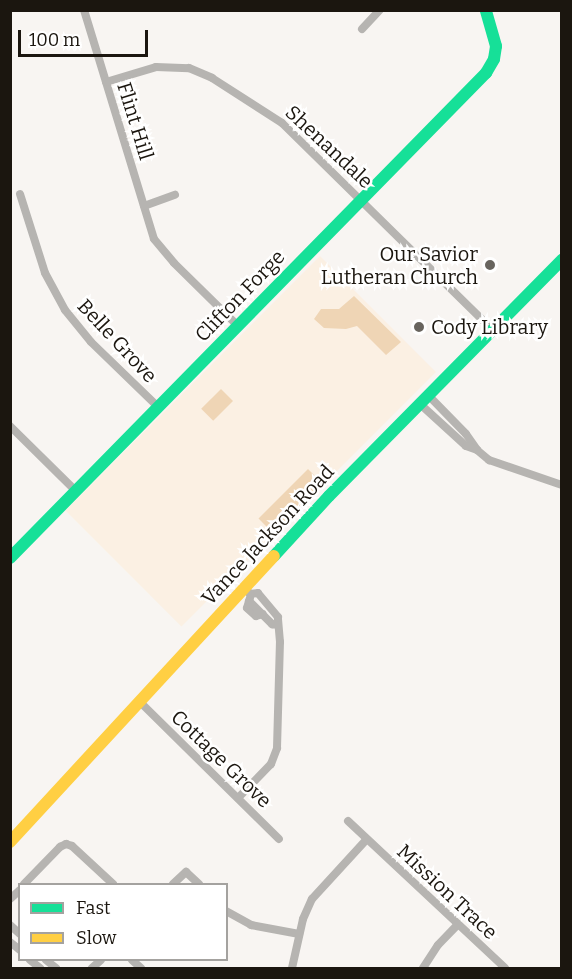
<!DOCTYPE html>
<style>
body{margin:0}
#map{position:relative;width:572px;height:979px;overflow:hidden;background:#f8f5f2;font-family:Bitter,serif}
div>[style]{position:absolute}
[style*='--x']{left:calc(var(--x)*1px);top:calc(var(--y)*1px);width:calc(var(--w)*1px);rotate:calc(var(--a)*1deg)}
.built>*{inset:0;background:#fbf0e3;transform-origin:0 0}
.green>*{inset:0;background:#efd5b5;transform-origin:0 0}
.street>*{height:8px;margin:-4px;padding:0 4px;transform-origin:4px;border-radius:4px;background:#b6b4b1}
.fast>*{height:12px;margin:-6px;padding:0 6px;transform-origin:6px;border-radius:6px;background:#16e098}
.slow>*{height:12px;margin:-6px;padding:0 6px;transform-origin:6px;border-radius:6px;background:#ffcf43}
.dots>*{width:16px;height:16px;translate:-50% -50%;box-sizing:border-box;border:3px solid #fff;border-radius:50%}
span{translate:-50% -50%;white-space:nowrap;text-align:center;line-height:1.15;-webkit-text-stroke:5px #fff;paint-order:stroke}
.street-label{font-size:20px;color:#1b160f}
.poi-label{font-size:20px;color:#1b160f}
.right{translate:-100% -50%;text-align:right}
.left{translate:0 -50%;text-align:left}
.frame{position:absolute;inset:0;border:12px solid #1b160f;pointer-events:none}
.legend{position:absolute;left:18px;top:883px;width:210px;height:78px;box-sizing:border-box;background:#fff;border:2px solid #a4a29f;margin:0;padding:8px 10px;list-style:none;font-size:18px;color:#1b160f}
.legend li{display:flex;align-items:center;gap:12px;height:30px}
.legend b{width:30px;border:2px solid #a4a29f}
.scale{position:absolute;left:18px;top:30px;width:130px;height:27px;box-sizing:border-box;border:3px solid #1b160f;border-top:0;padding-left:8px;font-size:18px;line-height:21px;white-space:nowrap;color:#1b160f;-webkit-text-stroke:4px #fff;paint-order:stroke}
</style>
<div id="map">
<div class="built">
<i style="left:320px;top:256px;width:164px;height:360px;rotate:45deg"></i>
</div>
<div class="green">
<i style="clip-path:polygon(354px 296px,401px 342px,386px 355px,357px 326px,346px 329px,324px 328px,314px 319px,321px 309px,339px 309px)"></i>
<i style="left:221px;top:389px;width:17px;height:28px;rotate:45deg"></i>
<i style="left:308px;top:469px;width:20px;height:70px;rotate:45deg"></i>
</div>
<div class="street">
<i style="--x:84;--y:10;--w:239;--a:73"></i>
<i style="--x:154;--y:239;--w:31;--a:50"></i>
<i style="--x:174;--y:263;--w:90;--a:44.5"></i>
<i style="--x:362;--y:29;--w:26;--a:-47"></i>
<i style="--x:106;--y:82;--w:52;--a:-16.7"></i>
<i style="--x:156;--y:67;--w:33;--a:2"></i>
<i style="--x:189;--y:68;--w:25;--a:23"></i>
<i style="--x:212;--y:78;--w:83;--a:32.7"></i>
<i style="--x:282;--y:123;--w:296;--a:44.5"></i>
<i style="--x:20;--y:194;--w:83;--a:72.4"></i>
<i style="--x:45;--y:273;--w:42;--a:61.6"></i>
<i style="--x:65;--y:310;--w:41;--a:50.9"></i>
<i style="--x:91;--y:342;--w:93;--a:44.1"></i>
<i style="--x:144;--y:206;--w:33;--a:-20"></i>
<i style="--x:428;--y:395;--w:54;--a:45.7"></i>
<i style="--x:466;--y:434;--w:19;--a:55"></i>
<i style="--x:420;--y:404;--w:62;--a:42.4"></i>
<i style="--x:466;--y:446;--w:12;--a:20"></i>
<i style="--x:477;--y:450;--w:16;--a:40"></i>
<i style="--x:489;--y:460;--w:77;--a:18.9"></i>
<i style="--x:10;--y:426;--w:93;--a:44.6"></i>
<i style="--x:250;--y:598;--w:10;--a:107"></i>
<i style="--x:247;--y:608;--w:12;--a:42"></i>
<i style="--x:256;--y:616;--w:7;--a:-16"></i>
<i style="--x:249;--y:601;--w:33;--a:45"></i>
<i style="--x:272;--y:624;--w:6;--a:9"></i>
<i style="--x:140;--y:702;--w:195;--a:44.6"></i>
<i style="--x:238;--y:798;--w:47;--a:-45.9"></i>
<i style="--x:271;--y:764;--w:17;--a:-69"></i>
<i style="--x:277;--y:748;--w:106;--a:-88.4"></i>
<i style="--x:280;--y:642;--w:25;--a:-95"></i>
<i style="--x:278;--y:617;--w:31;--a:-130"></i>
<i style="--x:258;--y:593;--w:8;--a:173"></i>
<i style="--x:250;--y:594;--w:6;--a:-129"></i>
<i style="--x:348;--y:821;--w:215;--a:43.1"></i>
<i style="--x:24;--y:884;--w:52;--a:-45.8"></i>
<i style="--x:60;--y:847;--w:7;--a:-27"></i>
<i style="--x:66;--y:844;--w:6;--a:18"></i>
<i style="--x:72;--y:846;--w:56;--a:42.8"></i>
<i style="--x:173;--y:884;--w:18;--a:-43"></i>
<i style="--x:186;--y:872;--w:18;--a:43"></i>
<i style="--x:10;--y:899;--w:13;--a:-42"></i>
<i style="--x:226;--y:911;--w:29;--a:29"></i>
<i style="--x:251;--y:925;--w:49;--a:10.6"></i>
<i style="--x:10;--y:925;--w:13;--a:42"></i>
<i style="--x:10;--y:942;--w:13;--a:39"></i>
<i style="--x:30;--y:960;--w:13;--a:39"></i>
<i style="--x:46;--y:960;--w:13;--a:39"></i>
<i style="--x:132;--y:960;--w:12;--a:42"></i>
<i style="--x:92;--y:968;--w:12;--a:-42"></i>
<i style="--x:292;--y:968;--w:50;--a:-77.3"></i>
<i style="--x:303;--y:919;--w:22;--a:-66"></i>
<i style="--x:312;--y:899;--w:81;--a:-47.5"></i>
<i style="--x:423;--y:968;--w:27;--a:-57"></i>
<i style="--x:438;--y:945;--w:29;--a:-46"></i>
</div>
<div class="fast">
<i style="--x:274;--y:556;--w:81;--a:-47.5"></i>
<i style="--x:329;--y:496;--w:332;--a:-45.4"></i>
<i style="--x:10;--y:558;--w:680;--a:-45.54"></i>
<i style="--x:486;--y:73;--w:16;--a:-60"></i>
<i style="--x:494;--y:59;--w:13;--a:-81"></i>
<i style="--x:496;--y:46;--w:37;--a:-106"></i>
</div>
<div class="slow">
<i style="--x:10;--y:842;--w:389;--a:-47.3"></i>
</div>
<div class="dots">
<i style="left:490px;top:265px;background:#68645e"></i>
<i style="left:419px;top:327px;background:#68645e"></i>
</div>
<div class="street-label">
<span style="left:135px;top:121px;rotate:73deg">Flint Hill</span>
<span style="left:329px;top:147px;rotate:43deg">Shenandale</span>
<span style="left:240px;top:296px;rotate:-46deg">Clifton Forge</span>
<span style="left:117px;top:341px;rotate:47deg">Belle Grove</span>
<span style="left:268px;top:535px;rotate:-47deg">Vance Jackson Road</span>
<span style="left:221px;top:759px;rotate:44deg">Cottage Grove</span>
<span style="left:447px;top:892px;rotate:43deg">Mission Trace</span>
</div>
<div class="poi-label">
<span class="right" style="left:478px;top:266px">Our Savior<br>Lutheran Church</span>
<span class="left" style="left:431px;top:327px">Cody Library</span>
</div>
<div class="frame"></div>
<ul class="legend">
<li><b style="height:8px;background:#16e098"></b>Fast</li>
<li><b style="height:8px;background:#ffcf43"></b>Slow</li>
</ul>
<div class="scale">100 m</div>
</div>
